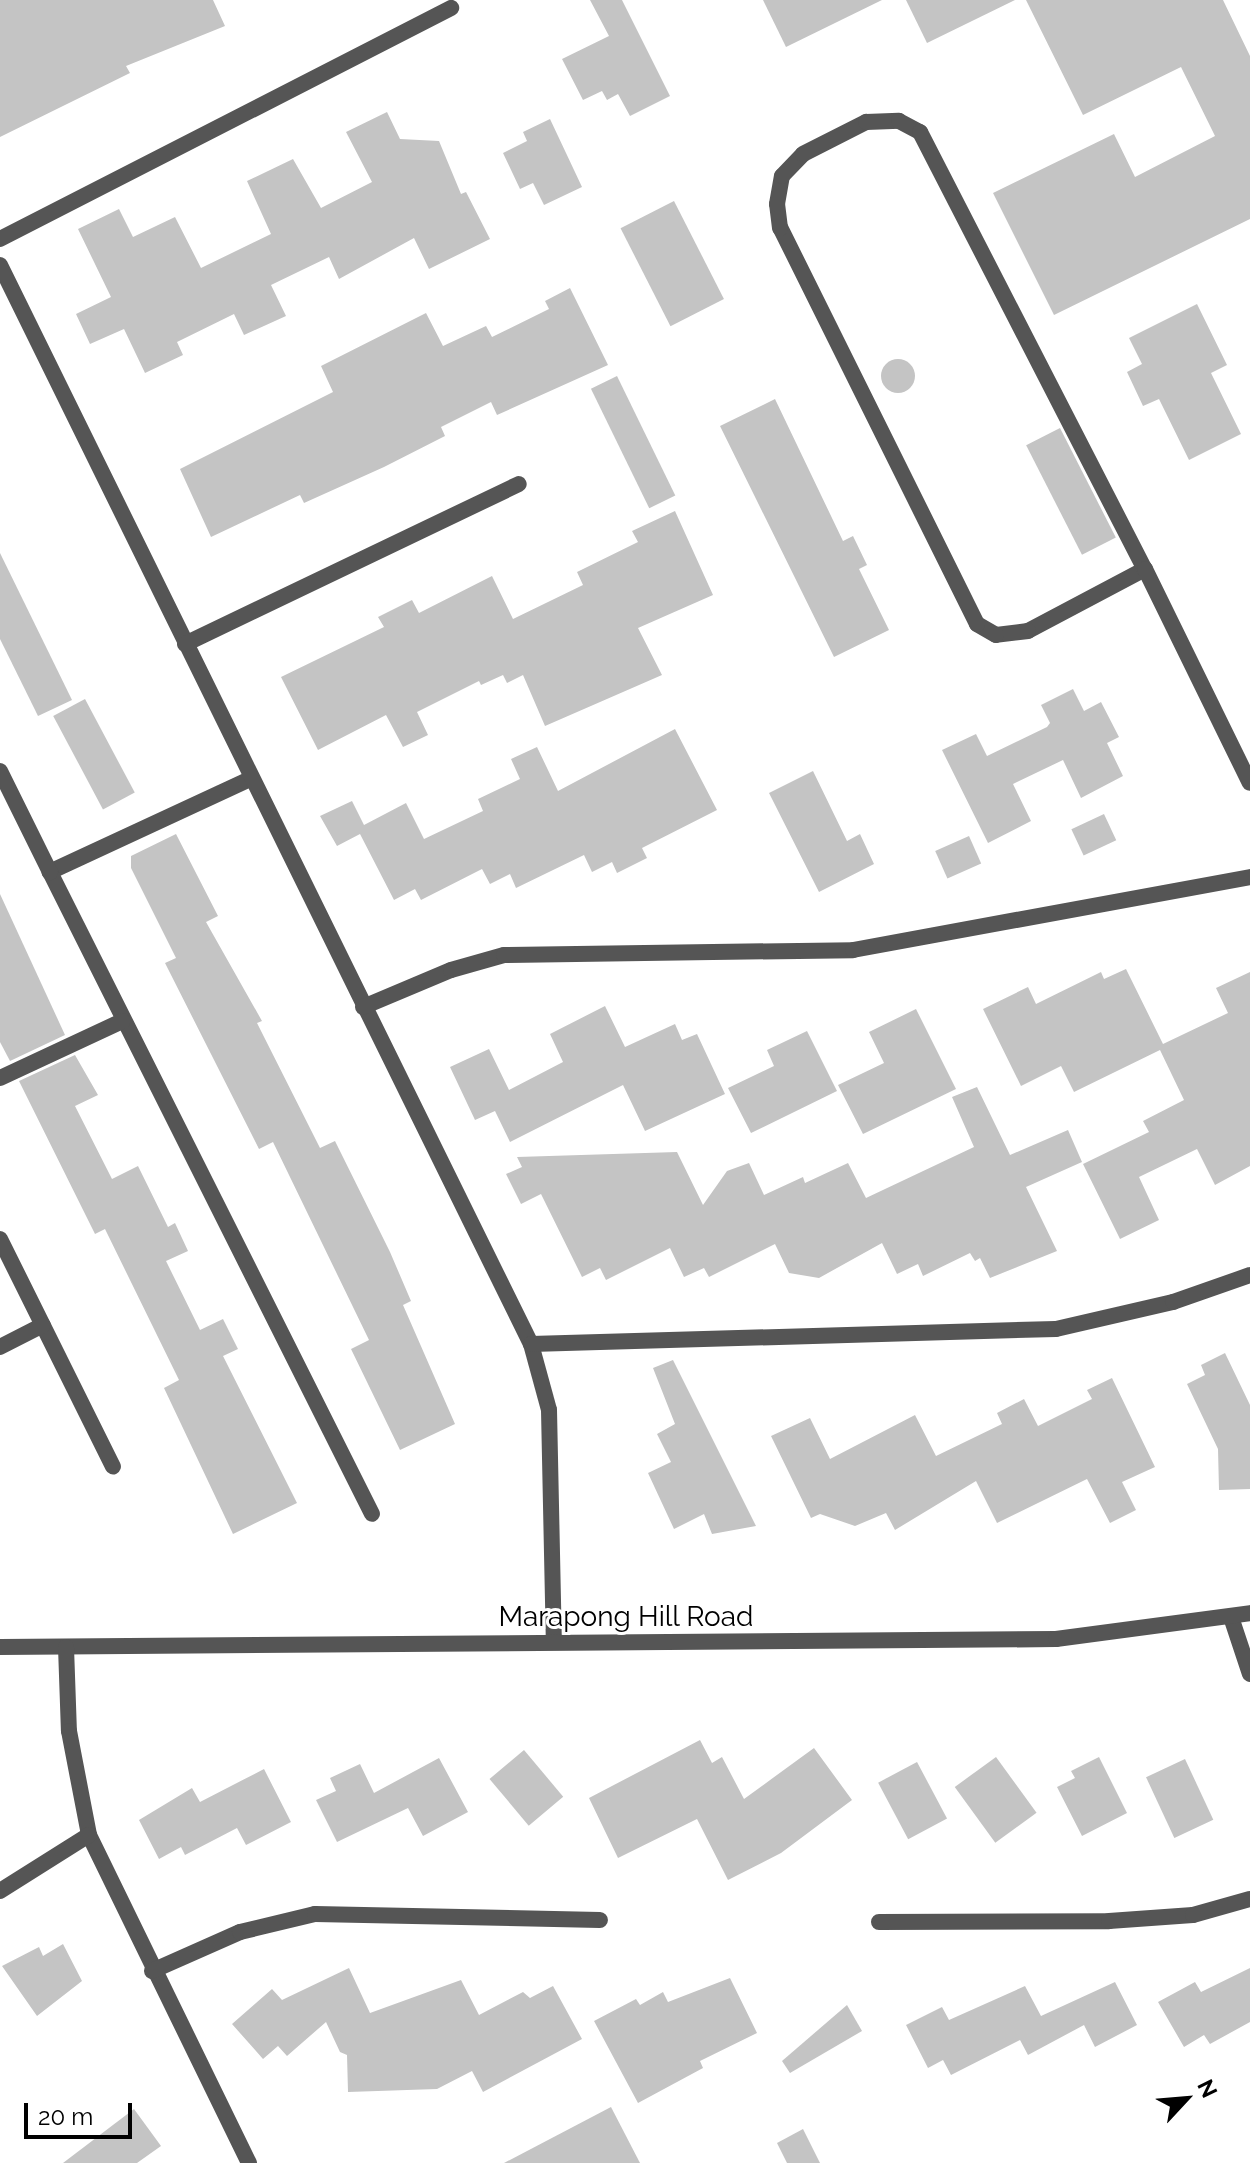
<!DOCTYPE html>
<style>
body{margin:0}
#map{position:relative;width:1250px;height:2163px;overflow:hidden;background:#fff;font-family:Raleway,sans-serif}
div>[style]{position:absolute}
[style*='--x']{left:calc(var(--x)*1px);top:calc(var(--y)*1px);width:calc(var(--w)*1px);rotate:calc(var(--a)*1deg)}
.building>*{inset:0;background:#c4c4c4;transform-origin:0 0}
.round{border-radius:50%}
.lane>*{height:16px;margin:-8px;padding:0 8px;transform-origin:8px;border-radius:8px;background:#555}
.street>*{height:16px;margin:-8px;padding:0 8px;transform-origin:8px;border-radius:8px;background:#555}
span{translate:-50% -50%;white-space:nowrap;text-align:center;line-height:1.15;-webkit-text-stroke:6px #fff;paint-order:stroke}
.street-label{font-size:28px;color:#000}
.north{position:absolute;left:1146px;top:2059px;width:80px;height:80px;-webkit-text-stroke:6px #fff;paint-order:stroke;rotate:64deg;font-size:22px;font-weight:700;line-height:32px;text-align:center;color:#000}
.north::after{content:'';display:block;margin:auto;width:28px;height:36px;background:#000;clip-path:polygon(50% 0,100% 100%,50% 72%,0 100%)}
.scale{position:absolute;left:24px;top:2103px;width:108px;height:36px;box-sizing:border-box;border:4px solid #000;border-top:0;padding-left:10px;font-size:24px;line-height:28px;white-space:nowrap;color:#000;-webkit-text-stroke:6px #fff;paint-order:stroke}
</style>
<div id="map">
<div class="building">
<i style="clip-path:polygon(0 0,213px 0,225px 26px,126px 66px,130px 73px,0 137px)"></i>
<i style="clip-path:polygon(590px 0,622px 0,670px 96px,630px 116px,618px 94px,607px 100px,602px 91px,583px 100px,562px 59px,609px 36px)"></i>
<i style="clip-path:polygon(763px 0,882px 0,786px 47px)"></i>
<i style="clip-path:polygon(906px 0,1015px 0,927px 43px)"></i>
<i style="clip-path:polygon(1026px 0,1223px 0,1250px 56px,1250px 219px,1054px 315px,993px 193px,1114px 134px,1135px 177px,1215px 136px,1181px 67px,1083px 115px)"></i>
<i style="clip-path:polygon(387px 112px,400px 139px,439px 141px,461px 194px,466px 192px,490px 239px,429px 269px,414px 238px,339px 279px,329px 257px,271px 285px,286px 316px,244px 335px,234px 314px,177px 342px,183px 355px,145px 373px,124px 329px,90px 344px,76px 314px,111px 297px,78px 229px,119px 209px,133px 237px,175px 217px,201px 268px,271px 234px,247px 181px,293px 159px,321px 208px,372px 182px,346px 132px)"></i>
<i style="clip-path:polygon(550px 119px,582px 187px,544px 205px,533px 183px,520px 189px,503px 153px,527px 141px,523px 132px)"></i>
<i style="left:674px;top:201px;width:110px;height:60px;rotate:63deg"></i>
<i style="clip-path:polygon(570px 288px,608px 365px,497px 415px,491px 402px,441px 427px,445px 436px,384px 467px,304px 503px,300px 495px,211px 537px,180px 469px,333px 392px,321px 366px,426px 313px,443px 346px,486px 326px,492px 337px,549px 309px,545px 301px)"></i>
<i style="clip-path:polygon(1197px 304px,1227px 365px,1211px 373px,1241px 434px,1189px 460px,1159px 399px,1143px 406px,1127px 372px,1142px 364px,1129px 338px)"></i>
<i class="round" style="left:881px;top:359px;width:34px;height:34px"></i>
<i style="left:617px;top:376px;width:133px;height:29px;rotate:64deg"></i>
<i style="clip-path:polygon(775px 399px,843px 541px,853px 536px,867px 565px,859px 569px,889px 630px,834px 657px,720px 426px)"></i>
<i style="left:1060px;top:428px;width:123px;height:38px;rotate:63deg"></i>
<i style="clip-path:polygon(675px 511px,713px 595px,638px 628px,662px 675px,545px 726px,523px 675px,507px 683px,503px 675px,481px 685px,479px 681px,417px 712px,428px 735px,403px 747px,386px 715px,318px 750px,281px 677px,384px 627px,378px 617px,412px 600px,419px 613px,492px 576px,513px 619px,583px 585px,577px 572px,638px 542px,632px 531px)"></i>
<i style="clip-path:polygon(0 553px,72px 700px,38px 716px,0 639px)"></i>
<i style="clip-path:polygon(1073px 689px,1084px 711px,1101px 702px,1119px 737px,1107px 743px,1123px 776px,1081px 798px,1063px 760px,1013px 784px,1031px 821px,988px 843px,942px 750px,976px 734px,987px 756px,1047px 727px,1050px 723px,1041px 705px)"></i>
<i style="left:85px;top:699px;width:106px;height:36px;rotate:62deg"></i>
<i style="clip-path:polygon(675px 729px,717px 810px,642px 848px,647px 858px,617px 873px,612px 862px,592px 872px,584px 855px,516px 888px,510px 874px,490px 884px,482px 869px,421px 900px,415px 889px,394px 900px,360px 834px,337px 846px,320px 816px,352px 801px,364px 825px,406px 803px,424px 839px,483px 811px,478px 799px,520px 779px,511px 759px,537px 747px,558px 791px)"></i>
<i style="clip-path:polygon(813px 771px,847px 841px,860px 834px,874px 864px,819px 892px,769px 793px)"></i>
<i style="left:1104px;top:814px;width:29px;height:36px;rotate:65deg"></i>
<i style="clip-path:polygon(176px 834px,218px 916px,206px 922px,262px 1021px,257px 1023px,320px 1148px,335px 1141px,390px 1252px,411px 1301px,403px 1305px,455px 1424px,400px 1450px,351px 1349px,369px 1340px,273px 1142px,259px 1149px,165px 963px,176px 958px,131px 868px,131px 856px)"></i>
<i style="left:969px;top:836px;width:30px;height:37px;rotate:66deg"></i>
<i style="clip-path:polygon(0 894px,65px 1035px,10px 1061px,0 1042px)"></i>
<i style="clip-path:polygon(1126px 969px,1163px 1044px,1228px 1013px,1216px 988px,1250px 972px,1250px 1166px,1215px 1185px,1197px 1149px,1139px 1177px,1159px 1220px,1120px 1239px,1083px 1164px,1149px 1132px,1143px 1121px,1184px 1100px,1160px 1050px,1074px 1092px,1061px 1066px,1021px 1086px,983px 1009px,1028px 987px,1036px 1004px,1101px 972px,1104px 979px)"></i>
<i style="clip-path:polygon(605px 1006px,625px 1047px,675px 1024px,682px 1040px,697px 1034px,725px 1094px,645px 1131px,623px 1085px,510px 1142px,495px 1111px,475px 1120px,450px 1067px,489px 1049px,509px 1090px,563px 1062px,550px 1034px)"></i>
<i style="clip-path:polygon(916px 1009px,956px 1089px,863px 1134px,838px 1085px,884px 1063px,869px 1032px)"></i>
<i style="clip-path:polygon(807px 1031px,837px 1091px,751px 1133px,728px 1088px,774px 1066px,767px 1050px)"></i>
<i style="clip-path:polygon(75px 1055px,98px 1095px,75px 1106px,112px 1179px,138px 1166px,168px 1227px,175px 1223px,188px 1251px,166px 1261px,200px 1330px,223px 1319px,238px 1349px,223px 1356px,297px 1503px,233px 1534px,164px 1388px,179px 1380px,105px 1229px,95px 1234px,19px 1081px)"></i>
<i style="clip-path:polygon(977px 1087px,1010px 1155px,1068px 1130px,1082px 1162px,1026px 1187px,1057px 1251px,990px 1278px,980px 1258px,975px 1261px,970px 1253px,923px 1276px,918px 1264px,897px 1274px,882px 1243px,819px 1278px,789px 1273px,775px 1244px,709px 1277px,704px 1268px,684px 1277px,670px 1248px,606px 1280px,600px 1268px,582px 1277px,541px 1194px,521px 1204px,506px 1174px,522px 1167px,517px 1157px,677px 1152px,703px 1205px,727px 1171px,749px 1163px,764px 1195px,803px 1177px,805px 1183px,848px 1163px,866px 1198px,974px 1147px,952px 1097px)"></i>
<i style="clip-path:polygon(1225px 1353px,1250px 1405px,1250px 1489px,1219px 1490px,1218px 1449px,1187px 1384px,1205px 1375px,1201px 1365px)"></i>
<i style="clip-path:polygon(673px 1360px,756px 1526px,712px 1534px,704px 1514px,674px 1529px,648px 1473px,671px 1462px,657px 1434px,675px 1424px,653px 1368px)"></i>
<i style="clip-path:polygon(1112px 1378px,1155px 1467px,1122px 1482px,1136px 1510px,1110px 1523px,1087px 1479px,997px 1523px,976px 1481px,895px 1530px,886px 1513px,855px 1526px,820px 1514px,811px 1518px,771px 1436px,810px 1418px,830px 1459px,915px 1415px,936px 1456px,1002px 1424px,997px 1413px,1024px 1399px,1038px 1426px,1092px 1399px,1087px 1390px)"></i>
<i style="clip-path:polygon(700px 1740px,712px 1763px,722px 1757px,744px 1799px,814px 1748px,852px 1800px,781px 1853px,728px 1880px,697px 1819px,618px 1858px,589px 1798px)"></i>
<i style="left:524px;top:1750px;width:61px;height:45px;rotate:50deg"></i>
<i style="left:996px;top:1757px;width:69px;height:51px;rotate:54deg"></i>
<i style="clip-path:polygon(1099px 1757px,1127px 1813px,1082px 1836px,1057px 1787px,1075px 1778px,1071px 1771px)"></i>
<i style="clip-path:polygon(439px 1758px,468px 1812px,423px 1836px,408px 1808px,337px 1842px,316px 1800px,336px 1791px,330px 1778px,360px 1764px,374px 1793px)"></i>
<i style="left:1185px;top:1759px;width:67px;height:43px;rotate:65deg"></i>
<i style="left:917px;top:1762px;width:64px;height:44px;rotate:62deg"></i>
<i style="clip-path:polygon(264px 1769px,291px 1822px,246px 1845px,237px 1828px,185px 1855px,181px 1847px,159px 1859px,139px 1820px,192px 1788px,200px 1802px)"></i>
<i style="clip-path:polygon(63px 1944px,82px 1981px,37px 2016px,2px 1966px,39px 1947px,43px 1956px)"></i>
<i style="clip-path:polygon(349px 1968px,370px 2013px,461px 1980px,479px 2015px,523px 1992px,530px 1998px,553px 1986px,582px 2039px,483px 2092px,472px 2071px,437px 2089px,348px 2092px,347px 2055px,340px 2052px,326px 2022px,287px 2056px,278px 2046px,263px 2059px,232px 2024px,272px 1989px,282px 2000px)"></i>
<i style="clip-path:polygon(1250px 1968px,1250px 2022px,1210px 2044px,1204px 2035px,1184px 2047px,1158px 2002px,1195px 1982px,1201px 1992px)"></i>
<i style="clip-path:polygon(730px 1978px,757px 2033px,700px 2061px,703px 2068px,638px 2103px,594px 2021px,636px 1999px,640px 2005px,663px 1992px,668px 2002px)"></i>
<i style="clip-path:polygon(1115px 1982px,1137px 2025px,1095px 2047px,1084px 2025px,1028px 2055px,1020px 2040px,951px 2075px,943px 2060px,928px 2068px,906px 2025px,942px 2007px,949px 2020px,1025px 1986px,1041px 2016px)"></i>
<i style="clip-path:polygon(847px 2005px,862px 2031px,790px 2073px,782px 2061px)"></i>
<i style="clip-path:polygon(611px 2107px,640px 2163px,504px 2163px)"></i>
<i style="clip-path:polygon(134px 2109px,161px 2146px,137px 2163px,63px 2163px)"></i>
<i style="clip-path:polygon(803px 2129px,820px 2163px,787px 2163px,777px 2143px)"></i>
</div>
<div class="lane">
<i style="--x:1145;--y:569;--w:132;--a:152.1"></i>
<i style="--x:1028;--y:631;--w:32;--a:173"></i>
<i style="--x:996;--y:635;--w:22;--a:-150"></i>
<i style="--x:977;--y:624;--w:442;--a:-116.4"></i>
<i style="--x:780;--y:228;--w:24;--a:-97"></i>
<i style="--x:777;--y:204;--w:28;--a:-80"></i>
<i style="--x:782;--y:176;--w:30;--a:-46"></i>
<i style="--x:803;--y:154;--w:71;--a:-26.9"></i>
<i style="--x:866;--y:122;--w:33;--a:-2"></i>
<i style="--x:899;--y:121;--w:24;--a:28"></i>
<i style="--x:920;--y:132;--w:492;--a:62.8"></i>
<i style="--x:1145;--y:569;--w:238;--a:63.9"></i>
<i style="--x:250;--y:779;--w:221;--a:155.1"></i>
<i style="--x:50;--y:872;--w:718;--a:63.36"></i>
<i style="--x:0;--y:1078;--w:135;--a:-25"></i>
<i style="--x:0;--y:1239;--w:254;--a:63.6"></i>
<i style="--x:0;--y:1347;--w:48;--a:-27.1"></i>
</div>
<div class="street">
<i style="--x:0;--y:239;--w:507;--a:-27.12"></i>
<i style="--x:0;--y:265;--w:1203;--a:63.8"></i>
<i style="--x:531;--y:1344;--w:68;--a:74.7"></i>
<i style="--x:549;--y:1410;--w:232;--a:88.8"></i>
<i style="--x:185;--y:644;--w:370;--a:-25.6"></i>
<i style="--x:0;--y:771;--w:113;--a:63.7"></i>
<i style="--x:363;--y:1007;--w:95;--a:-22.8"></i>
<i style="--x:451;--y:970;--w:55;--a:-15.8"></i>
<i style="--x:504;--y:955;--w:349;--a:-0.8"></i>
<i style="--x:853;--y:950;--w:404;--a:-10.4"></i>
<i style="--x:531;--y:1344;--w:525;--a:-1.64"></i>
<i style="--x:1056;--y:1329;--w:120;--a:-13"></i>
<i style="--x:1173;--y:1302;--w:82;--a:-19.3"></i>
<i style="--x:1231;--y:1617;--w:60;--a:71.6"></i>
<i style="--x:0;--y:1647;--w:1056;--a:-0.43"></i>
<i style="--x:1056;--y:1639;--w:196;--a:-7.6"></i>
<i style="--x:66;--y:1647;--w:84;--a:88"></i>
<i style="--x:69;--y:1731;--w:106;--a:79.1"></i>
<i style="--x:89;--y:1835;--w:365;--a:64"></i>
<i style="--x:0;--y:1891;--w:105;--a:-32.2"></i>
<i style="--x:879;--y:1922;--w:230;--a:-0.2"></i>
<i style="--x:1109;--y:1921;--w:84;--a:-4.1"></i>
<i style="--x:1193;--y:1915;--w:59;--a:-15.7"></i>
<i style="--x:152;--y:1971;--w:96;--a:-23.9"></i>
<i style="--x:240;--y:1932;--w:77;--a:-13.5"></i>
<i style="--x:315;--y:1914;--w:285;--a:1.2"></i>
</div>
<div class="street-label">
<span style="left:626px;top:1617px">Marapong Hill Road</span>
</div>
<div class="north">N</div>
<div class="scale">20 m</div>
</div>
